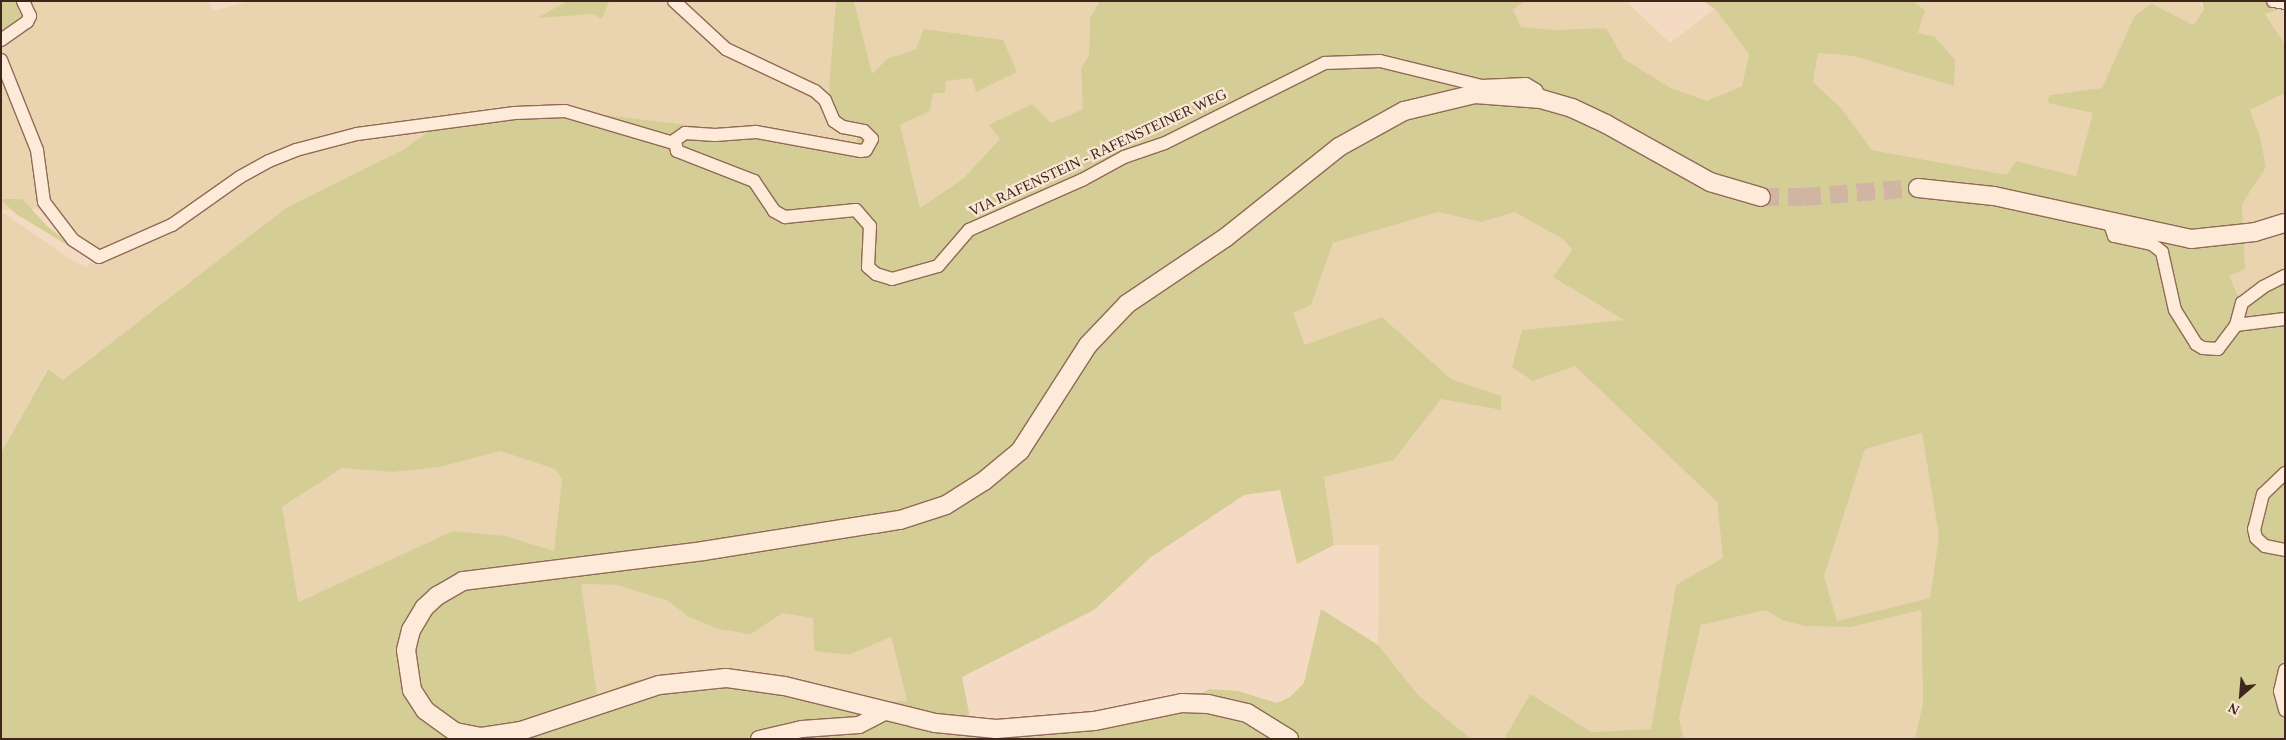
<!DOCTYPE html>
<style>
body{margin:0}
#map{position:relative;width:2286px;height:740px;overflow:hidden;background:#f4dac3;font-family:Georgia,serif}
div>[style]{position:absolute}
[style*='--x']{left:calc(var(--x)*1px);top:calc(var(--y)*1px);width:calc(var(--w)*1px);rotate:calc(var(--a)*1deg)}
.farmland>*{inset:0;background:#ead4af}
.green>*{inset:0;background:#d4cd95}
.secondary-tunnel>*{height:18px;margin-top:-9px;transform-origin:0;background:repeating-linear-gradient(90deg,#d0b6a2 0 18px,transparent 0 27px)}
.roads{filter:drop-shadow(1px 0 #916957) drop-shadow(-1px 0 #916957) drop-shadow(0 1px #916957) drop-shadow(0 -1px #916957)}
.minor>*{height:12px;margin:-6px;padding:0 6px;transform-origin:6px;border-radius:6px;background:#fdead8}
.tertiary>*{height:16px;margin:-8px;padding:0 8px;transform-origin:8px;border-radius:8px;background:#fdead8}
.secondary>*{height:18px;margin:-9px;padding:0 9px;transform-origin:9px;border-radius:9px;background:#fdead8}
span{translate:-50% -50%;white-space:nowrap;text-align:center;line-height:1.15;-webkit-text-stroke:4.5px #fae6d4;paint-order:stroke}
.street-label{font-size:15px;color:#3f261d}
.frame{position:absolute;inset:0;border:2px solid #3f261d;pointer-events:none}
.north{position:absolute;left:2216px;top:670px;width:50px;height:50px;-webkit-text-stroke:4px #fae6d4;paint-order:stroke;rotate:207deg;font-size:14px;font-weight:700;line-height:20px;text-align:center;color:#3f261d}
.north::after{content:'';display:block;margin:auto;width:18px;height:22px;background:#3f261d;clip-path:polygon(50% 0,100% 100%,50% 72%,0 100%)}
</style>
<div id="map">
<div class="farmland">
<i style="clip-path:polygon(28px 1px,209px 1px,213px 11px,250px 1px,836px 1px,829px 87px,857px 137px,856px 145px,580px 112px,435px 127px,401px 151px,286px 208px,63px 380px,47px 369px,1px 453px,1px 211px,73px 261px,88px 267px,95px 252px,86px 247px,55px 208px,1px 210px,1px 44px)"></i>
<i style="clip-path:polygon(854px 1px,1100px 1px,1090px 18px,1089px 55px,1081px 69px,1083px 109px,1051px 123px,989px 125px,1001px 139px,964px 178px,920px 208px,900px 125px,930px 111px,933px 93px,946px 81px,972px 78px,976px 92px,1017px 71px,916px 49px,887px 59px,872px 75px)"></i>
<i style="clip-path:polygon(1524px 1px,1626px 1px,1670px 43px,1715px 9px,1749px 54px,1742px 86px,1707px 101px,1669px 87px,1624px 59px,1606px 28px,1555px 30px,1521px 27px,1513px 10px)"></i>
<i style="clip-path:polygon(1913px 1px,2198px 1px,2204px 10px,2193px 25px,2135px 15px,2102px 88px,2050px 95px,2047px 103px,2093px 113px,2076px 176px,2017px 161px,2007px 175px,1872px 150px,1841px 108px,1813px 82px,1818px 53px,1854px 56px,1954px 85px,1918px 33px,1925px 10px)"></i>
<i style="clip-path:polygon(2285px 7px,2285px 44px,2265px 13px)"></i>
<i style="clip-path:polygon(2285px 93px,2285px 216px,2243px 227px,2242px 204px,2266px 167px,2260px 137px,2250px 110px)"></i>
<i style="clip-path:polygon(1438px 212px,1481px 222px,1515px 212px,1564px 240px,1624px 320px,1522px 330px,1533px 381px,1575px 366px,1717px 502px,1723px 558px,1676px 585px,1651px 729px,1592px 732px,1530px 694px,1504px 739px,1471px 739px,1419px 696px,1378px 645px,1379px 545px,1334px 545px,1324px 477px,1394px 460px,1441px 399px,1501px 410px,1501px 396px,1451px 379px,1382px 317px,1305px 345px,1293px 313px,1311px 305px,1333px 243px)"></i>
<i style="clip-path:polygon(2285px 228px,2285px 273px,2238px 296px,2228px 276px,2245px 269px,2244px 239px)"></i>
<i style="clip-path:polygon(1922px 433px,1939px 536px,1930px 598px,1837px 621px,1824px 576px,1865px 449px)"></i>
<i style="clip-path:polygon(500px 451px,555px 469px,562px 479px,554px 552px,506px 536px,453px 531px,297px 602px,282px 507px,342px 468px,393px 472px,440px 467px)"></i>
<i style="clip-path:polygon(581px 584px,617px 585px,668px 601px,689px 617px,718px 629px,751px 633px,783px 612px,813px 618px,815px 651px,849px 655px,891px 637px,907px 701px,874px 702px,633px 681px,597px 695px)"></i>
<i style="clip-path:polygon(1766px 610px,1782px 620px,1851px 627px,1921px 610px,1923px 703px,1915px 739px,1684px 739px,1679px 718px,1701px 625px)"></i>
</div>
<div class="green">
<i style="clip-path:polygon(1px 1px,28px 1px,35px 15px,27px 31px,5px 45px,1px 44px)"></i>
<i style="clip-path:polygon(568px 1px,609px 1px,602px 19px,593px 14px,537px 18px)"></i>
<i style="clip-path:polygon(evenodd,836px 1px,854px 1px,872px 74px,887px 59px,916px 49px,924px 29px,1003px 40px,1017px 72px,976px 92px,972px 78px,946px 81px,945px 93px,933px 93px,930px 111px,900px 125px,920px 208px,964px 178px,1000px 139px,989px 125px,1032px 104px,1051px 123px,1083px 109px,1081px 69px,1089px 55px,1090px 18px,1100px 1px,1524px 1px,1513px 10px,1521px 27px,1555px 30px,1606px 28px,1624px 59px,1669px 87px,1707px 101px,1742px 86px,1749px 54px,1715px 9px,1703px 1px,1913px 1px,1925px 10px,1918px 33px,1935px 37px,1955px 60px,1954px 86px,1854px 56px,1818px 53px,1813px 82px,1841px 108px,1872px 150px,2007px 175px,2016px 161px,2076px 176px,2093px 113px,2047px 103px,2050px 95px,2102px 88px,2135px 15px,2152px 4px,2193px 25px,2204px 10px,2202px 1px,2285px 1px,2285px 7px,2265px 14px,2285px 44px,2285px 93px,2250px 110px,2260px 137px,2266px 167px,2242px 204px,2245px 269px,2229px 276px,2238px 296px,2285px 273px,2285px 739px,1915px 739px,1923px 703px,1921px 610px,1851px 627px,1805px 626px,1782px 620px,1766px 610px,1701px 625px,1679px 718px,1684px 739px,1504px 739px,1530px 694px,1592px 732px,1651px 729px,1676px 585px,1723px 558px,1717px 502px,1575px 366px,1533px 381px,1512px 367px,1522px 330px,1624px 320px,1553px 277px,1572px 250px,1564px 240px,1515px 212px,1481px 222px,1438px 212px,1333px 243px,1311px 305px,1293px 313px,1305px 345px,1382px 317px,1451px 379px,1501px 396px,1501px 410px,1441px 399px,1394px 460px,1324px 477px,1334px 545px,1297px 564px,1280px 490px,1244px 495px,1151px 557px,1094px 610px,962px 677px,972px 728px,1190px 702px,1209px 689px,1238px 691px,1277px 703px,1290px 697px,1304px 683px,1321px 609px,1378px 645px,1419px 696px,1471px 739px,1px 739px,1px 453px,48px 369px,63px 380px,286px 208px,401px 151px,435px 127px,580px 112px,856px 145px,857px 137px,833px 129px,829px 87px,836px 1px,1922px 433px,1939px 536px,1930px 598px,1837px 621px,1824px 576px,1865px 449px,1922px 433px,836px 1px,500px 451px,555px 469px,562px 479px,554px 551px,506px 536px,453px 531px,298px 602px,282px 507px,342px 468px,393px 472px,440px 467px,500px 451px,836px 1px,581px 584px,617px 585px,668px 601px,689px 617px,718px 629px,751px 634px,782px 613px,813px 618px,814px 651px,849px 655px,891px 637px,907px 701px,874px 702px,657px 677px,633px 681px,597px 695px,581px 584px)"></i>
<i style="clip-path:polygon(1px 199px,22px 199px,47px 226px,82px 254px,16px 214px)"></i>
</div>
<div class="secondary-tunnel">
<i style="--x:1761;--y:197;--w:42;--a:0"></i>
<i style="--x:1803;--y:197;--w:115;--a:-4.5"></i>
</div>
<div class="roads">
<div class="minor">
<i style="--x:674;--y:1;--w:71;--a:42.7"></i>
<i style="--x:726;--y:49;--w:98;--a:25.3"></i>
<i style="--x:815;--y:91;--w:13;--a:42"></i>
<i style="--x:825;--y:100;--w:23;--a:67"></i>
<i style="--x:834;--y:121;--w:11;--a:34"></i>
<i style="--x:843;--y:127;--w:21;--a:11"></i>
<i style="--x:864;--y:131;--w:11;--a:45"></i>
<i style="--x:872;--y:139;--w:13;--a:119"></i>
<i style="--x:866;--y:150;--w:5;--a:169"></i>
<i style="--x:861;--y:151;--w:107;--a:-169.7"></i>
<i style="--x:756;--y:132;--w:41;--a:175.8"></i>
<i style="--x:715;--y:135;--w:30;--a:-176"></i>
<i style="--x:685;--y:133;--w:12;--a:145"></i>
<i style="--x:675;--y:140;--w:11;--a:80"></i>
<i style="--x:677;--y:151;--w:83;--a:21.3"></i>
<i style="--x:754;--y:181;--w:36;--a:56"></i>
<i style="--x:774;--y:211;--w:13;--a:29"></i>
<i style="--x:785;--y:217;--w:71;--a:-5.6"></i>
<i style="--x:856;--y:210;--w:21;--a:49"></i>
<i style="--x:870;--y:226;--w:41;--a:92.8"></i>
<i style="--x:868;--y:267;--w:11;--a:41"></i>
<i style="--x:876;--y:274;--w:17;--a:17"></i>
<i style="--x:892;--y:279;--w:48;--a:-15.8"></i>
<i style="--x:938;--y:266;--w:48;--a:-49.3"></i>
<i style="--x:969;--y:230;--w:124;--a:-23.9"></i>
<i style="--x:1082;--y:180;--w:48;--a:-28.7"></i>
<i style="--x:1124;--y:157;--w:43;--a:-18.9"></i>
<i style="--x:1165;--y:143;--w:179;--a:-26.6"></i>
<i style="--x:1325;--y:63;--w:55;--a:-2.1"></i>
<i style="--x:1380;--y:61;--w:105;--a:13.8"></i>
<i style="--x:1482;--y:86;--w:44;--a:-2.6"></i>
<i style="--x:1526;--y:84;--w:12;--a:31"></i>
<i style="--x:1536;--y:90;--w:10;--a:61"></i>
<i style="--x:2273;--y:1;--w:12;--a:9"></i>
<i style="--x:1;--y:40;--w:32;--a:-35"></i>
<i style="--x:27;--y:22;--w:7;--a:-63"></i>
<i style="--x:30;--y:16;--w:17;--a:-115"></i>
<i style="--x:1;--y:60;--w:97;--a:68.2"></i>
<i style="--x:37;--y:150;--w:52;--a:82.3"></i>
<i style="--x:44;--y:202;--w:48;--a:52.7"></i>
<i style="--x:73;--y:240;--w:31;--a:33"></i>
<i style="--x:99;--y:257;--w:80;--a:-23.7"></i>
<i style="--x:172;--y:225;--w:83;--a:-35.2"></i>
<i style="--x:240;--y:177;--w:33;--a:-29"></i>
<i style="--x:269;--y:161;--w:29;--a:-22"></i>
<i style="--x:296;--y:150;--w:63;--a:-14.7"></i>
<i style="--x:357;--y:134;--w:159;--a:-7.6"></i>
<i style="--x:515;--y:113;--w:50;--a:-2.3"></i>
<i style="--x:565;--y:111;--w:114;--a:16.4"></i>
<i style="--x:2109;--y:222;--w:15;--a:70"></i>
<i style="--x:2114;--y:236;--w:39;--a:12"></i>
<i style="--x:2152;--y:244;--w:13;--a:39"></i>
<i style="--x:2162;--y:252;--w:59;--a:77.4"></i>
<i style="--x:2175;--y:310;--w:40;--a:58"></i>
<i style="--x:2196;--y:344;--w:8;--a:30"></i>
<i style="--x:2203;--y:348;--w:15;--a:4"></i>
<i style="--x:2218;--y:349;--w:30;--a:-53"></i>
<i style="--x:2236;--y:325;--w:49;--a:-7"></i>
<i style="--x:2236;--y:325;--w:23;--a:-75"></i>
<i style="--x:2242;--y:303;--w:26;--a:-37"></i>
<i style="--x:2263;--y:287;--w:25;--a:-27"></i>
<i style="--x:2285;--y:473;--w:30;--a:136"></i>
<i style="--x:2263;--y:494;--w:36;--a:104"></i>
<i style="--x:2254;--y:529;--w:9;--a:77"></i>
<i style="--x:2256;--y:538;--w:12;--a:42"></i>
<i style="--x:2265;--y:546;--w:20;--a:11"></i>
<i style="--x:2285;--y:670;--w:22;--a:103"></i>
<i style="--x:2280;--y:691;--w:20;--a:75"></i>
</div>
<div class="tertiary">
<i style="--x:759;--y:739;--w:44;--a:-13.1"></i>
<i style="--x:802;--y:729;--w:57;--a:-4"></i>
<i style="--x:859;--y:725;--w:31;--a:-27"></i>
</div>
<div class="secondary">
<i style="--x:1918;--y:188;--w:76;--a:6"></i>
<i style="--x:1994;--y:196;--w:202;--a:12.3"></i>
<i style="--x:2191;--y:239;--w:64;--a:-6.2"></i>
<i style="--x:2255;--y:232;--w:31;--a:-17"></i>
<i style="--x:1289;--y:739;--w:49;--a:-148.2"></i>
<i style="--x:1247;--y:713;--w:40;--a:-167"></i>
<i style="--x:1208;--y:704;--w:26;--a:-178"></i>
<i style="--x:1182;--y:703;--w:90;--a:168.4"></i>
<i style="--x:1094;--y:721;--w:98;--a:175.3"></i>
<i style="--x:996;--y:729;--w:61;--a:-174.4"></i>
<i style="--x:935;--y:723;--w:155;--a:-166.2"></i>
<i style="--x:784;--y:686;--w:59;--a:-172.1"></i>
<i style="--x:726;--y:678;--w:67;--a:174"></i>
<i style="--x:659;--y:685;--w:145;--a:161.6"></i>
<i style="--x:521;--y:731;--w:40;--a:171.5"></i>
<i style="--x:481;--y:737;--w:26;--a:-169"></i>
<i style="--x:455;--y:732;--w:37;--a:-144"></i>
<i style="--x:425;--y:710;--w:24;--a:-123"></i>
<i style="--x:412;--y:690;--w:40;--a:-98.5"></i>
<i style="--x:406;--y:650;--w:21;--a:-76"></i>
<i style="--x:411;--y:630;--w:26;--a:-59"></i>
<i style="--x:424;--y:608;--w:18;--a:-43"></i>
<i style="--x:437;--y:596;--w:30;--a:-30"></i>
<i style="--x:463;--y:581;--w:242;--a:-7.1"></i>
<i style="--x:703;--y:551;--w:173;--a:-9"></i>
<i style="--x:874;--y:524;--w:26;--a:-9"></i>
<i style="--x:900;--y:520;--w:48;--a:-18.1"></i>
<i style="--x:946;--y:505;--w:45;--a:-32.3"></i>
<i style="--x:984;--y:481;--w:47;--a:-39.8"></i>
<i style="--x:1020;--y:451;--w:126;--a:-57.3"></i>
<i style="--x:1088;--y:345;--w:57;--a:-46.4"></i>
<i style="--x:1127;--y:304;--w:118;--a:-34"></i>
<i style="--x:1225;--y:238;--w:146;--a:-38.6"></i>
<i style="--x:1339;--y:147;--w:74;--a:-29"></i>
<i style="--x:1404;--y:111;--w:73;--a:-13.5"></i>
<i style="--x:1475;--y:94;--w:66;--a:4.3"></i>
<i style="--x:1541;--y:99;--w:32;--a:16"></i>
<i style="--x:1572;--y:108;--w:38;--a:25"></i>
<i style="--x:1606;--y:124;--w:119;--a:29.1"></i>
<i style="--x:1710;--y:182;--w:53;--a:16.4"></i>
</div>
</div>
<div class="street-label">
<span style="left:1098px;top:153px;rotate:-25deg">VIA RAFENSTEIN - RAFENSTEINER WEG</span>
</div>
<div class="frame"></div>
<div class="north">N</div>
</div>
